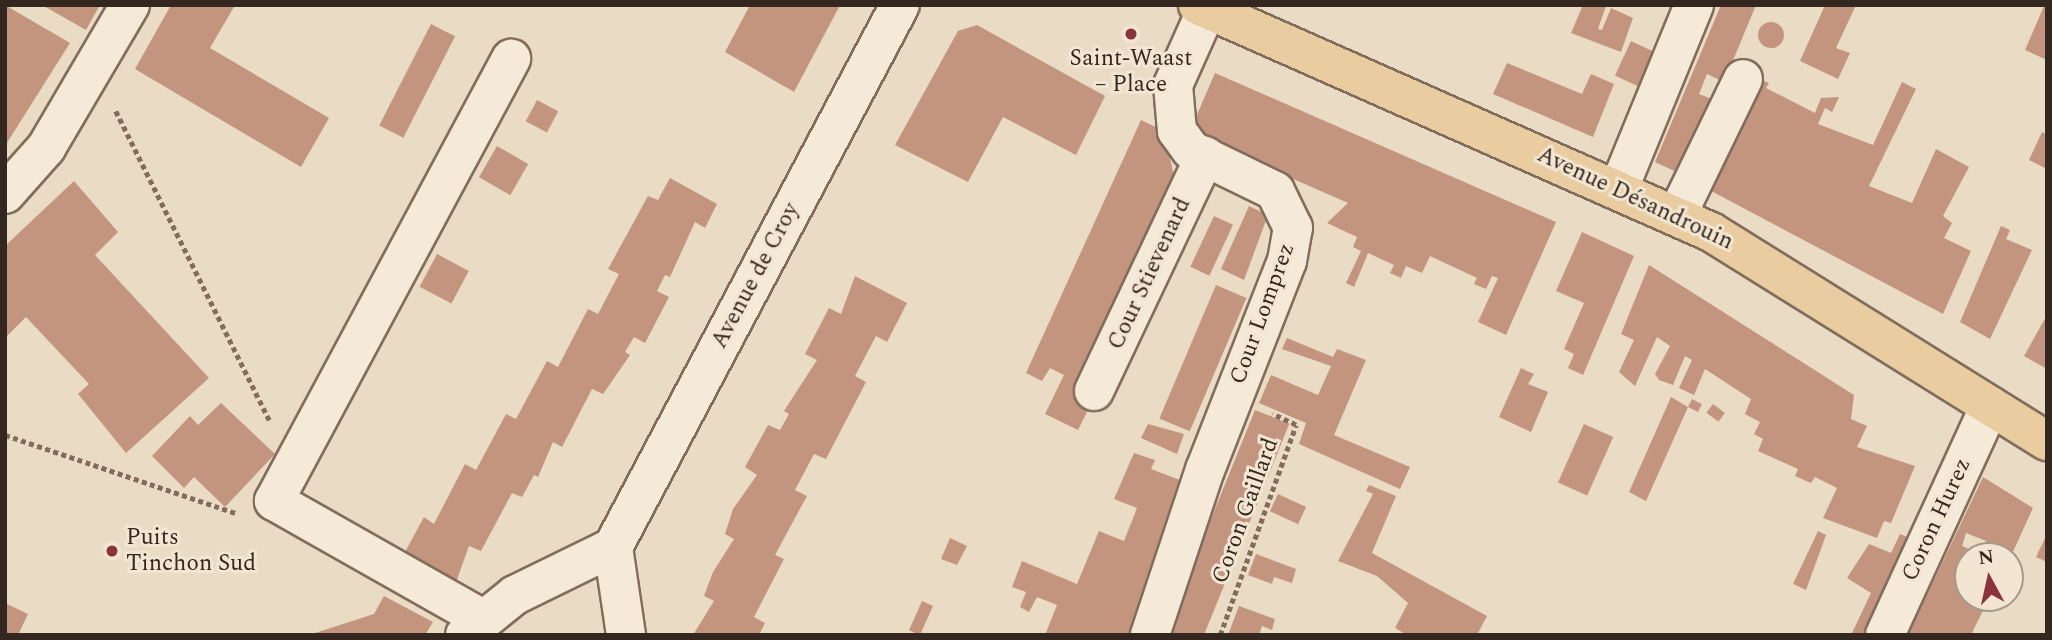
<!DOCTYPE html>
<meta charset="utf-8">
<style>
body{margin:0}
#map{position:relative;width:2052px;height:640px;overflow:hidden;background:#e9dbc4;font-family:Spectral,serif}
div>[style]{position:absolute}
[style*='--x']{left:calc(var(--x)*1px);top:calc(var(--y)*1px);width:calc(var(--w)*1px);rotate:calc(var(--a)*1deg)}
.building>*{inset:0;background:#c4957e;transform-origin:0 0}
.round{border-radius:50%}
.path>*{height:4.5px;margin-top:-2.25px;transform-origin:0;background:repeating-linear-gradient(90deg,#826d5c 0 5px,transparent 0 8.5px)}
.roads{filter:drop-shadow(2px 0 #826d5c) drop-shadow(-2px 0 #826d5c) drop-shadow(0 2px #826d5c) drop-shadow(0 -2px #826d5c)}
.minor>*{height:38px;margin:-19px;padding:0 19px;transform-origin:19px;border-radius:19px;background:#f5e9d7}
.major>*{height:38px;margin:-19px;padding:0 19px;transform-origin:19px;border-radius:19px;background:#e9cca0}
.dots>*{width:19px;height:19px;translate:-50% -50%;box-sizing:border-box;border:4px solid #f2e6d3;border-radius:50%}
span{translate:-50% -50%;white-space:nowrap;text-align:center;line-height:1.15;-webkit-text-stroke:6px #f2e6d3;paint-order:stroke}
.poi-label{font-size:23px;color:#34271f}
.left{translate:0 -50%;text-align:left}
.street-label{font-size:23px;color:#34271f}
.frame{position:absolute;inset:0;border:7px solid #34271f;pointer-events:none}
.north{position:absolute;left:1954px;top:542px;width:70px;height:70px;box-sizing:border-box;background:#f2e6d3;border:2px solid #a69a8b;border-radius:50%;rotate:352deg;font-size:19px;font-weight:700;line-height:28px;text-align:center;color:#34271f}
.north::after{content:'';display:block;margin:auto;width:24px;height:32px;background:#8b323b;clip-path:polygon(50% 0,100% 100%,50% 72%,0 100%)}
</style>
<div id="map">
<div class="building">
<i style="clip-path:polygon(5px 5px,70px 43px,5px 146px)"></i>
<i style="clip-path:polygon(42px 5px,100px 5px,86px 30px)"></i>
<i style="clip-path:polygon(171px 5px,235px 5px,210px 48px,329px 118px,301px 167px,135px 69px)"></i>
<i style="clip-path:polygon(750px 5px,839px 7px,794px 92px,725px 52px)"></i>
<i style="clip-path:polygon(1583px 5px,1606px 6px,1598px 29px,1602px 30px,1611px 8px,1633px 18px,1621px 52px,1571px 33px)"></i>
<i style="clip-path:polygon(1721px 5px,1756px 5px,1724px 82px,1707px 74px,1699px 94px,1717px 101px,1685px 176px,1655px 162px)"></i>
<i style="clip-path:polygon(1825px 5px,1856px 5px,1836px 48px,1850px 53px,1838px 79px,1800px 61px)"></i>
<i style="clip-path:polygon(2044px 6px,2047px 7px,2047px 60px,2025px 50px)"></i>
<i class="round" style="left:1758px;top:22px;width:26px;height:26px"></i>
<i style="left:431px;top:24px;width:27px;height:114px;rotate:27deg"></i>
<i style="clip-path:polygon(977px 25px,1105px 96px,1076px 155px,1003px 117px,968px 182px,895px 145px,958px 31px)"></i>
<i style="left:1631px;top:41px;width:33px;height:38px;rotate:25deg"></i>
<i style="clip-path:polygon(1507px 63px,1582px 94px,1591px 74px,1614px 84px,1593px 137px,1493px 94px)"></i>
<i style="clip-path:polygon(1215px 73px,1556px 222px,1506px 335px,1478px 322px,1498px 278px,1492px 276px,1486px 289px,1474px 284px,1477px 278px,1430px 256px,1422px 273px,1406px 266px,1401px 278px,1390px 273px,1394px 265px,1368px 253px,1354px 287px,1346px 283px,1361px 251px,1353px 247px,1357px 237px,1327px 223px,1348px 203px,1189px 133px)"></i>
<i style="clip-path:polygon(1762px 80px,1769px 83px,1766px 88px,1815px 113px,1821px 98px,1839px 97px,1832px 112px,1825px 108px,1818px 124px,1873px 145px,1902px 82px,1916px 89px,1869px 186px,1912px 203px,1936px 149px,1969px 167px,1943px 216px,1952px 223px,1944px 238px,1971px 251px,1943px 314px,1698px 184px)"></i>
<i style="left:537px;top:100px;width:24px;height:24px;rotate:28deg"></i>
<i style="clip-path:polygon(1141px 120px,1164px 131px,1174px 176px,1075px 390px,1094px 398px,1078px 430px,1045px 414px,1064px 375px,1050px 368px,1042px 381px,1026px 373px)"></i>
<i style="clip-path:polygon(2042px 132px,2047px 135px,2047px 169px,2029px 160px)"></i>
<i style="left:497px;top:146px;width:36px;height:36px;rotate:30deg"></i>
<i style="clip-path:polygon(670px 178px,717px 204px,705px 228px,695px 222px,670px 277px,665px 275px,657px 291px,669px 297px,645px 343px,634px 337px,625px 352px,630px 355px,603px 394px,592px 389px,562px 447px,553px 442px,538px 477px,534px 475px,522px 497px,512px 493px,481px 551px,469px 546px,456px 582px,404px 554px,424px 517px,434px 524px,465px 464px,476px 470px,506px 414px,516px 419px,547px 361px,558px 367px,588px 309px,598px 314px,619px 274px,608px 269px,648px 196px,658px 200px)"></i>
<i style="clip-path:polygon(74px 181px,118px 232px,95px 255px,209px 378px,126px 453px,78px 394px,89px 384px,26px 317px,5px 338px,5px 246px)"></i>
<i style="clip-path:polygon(1249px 206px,1268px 215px,1244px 280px,1221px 269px)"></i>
<i style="left:1214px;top:216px;width:21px;height:56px;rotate:25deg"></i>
<i style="clip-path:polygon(2001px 226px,2010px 230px,2006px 239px,2032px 250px,1990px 339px,1960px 322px)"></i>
<i style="clip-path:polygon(1582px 232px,1634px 256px,1583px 375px,1568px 368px,1574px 354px,1564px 349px,1584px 303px,1556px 291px)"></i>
<i style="left:437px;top:254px;width:36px;height:37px;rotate:28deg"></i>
<i style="clip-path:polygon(1649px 265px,1854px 395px,1851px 419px,1867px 426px,1857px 447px,1915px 466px,1891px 523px,1884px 521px,1877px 538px,1823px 518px,1837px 488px,1815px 477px,1811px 483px,1795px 476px,1798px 469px,1758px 451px,1763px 439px,1754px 434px,1760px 422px,1745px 414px,1751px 399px,1705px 369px,1694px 395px,1679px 388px,1692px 360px,1685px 356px,1673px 385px,1659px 380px,1655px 374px,1670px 346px,1657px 337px,1635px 386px,1619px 372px,1634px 340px,1621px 334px)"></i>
<i style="clip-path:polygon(855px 276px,907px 303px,887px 342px,876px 336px,855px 376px,866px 382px,826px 459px,814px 454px,795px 490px,807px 496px,775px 555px,784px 559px,754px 617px,765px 623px,759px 635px,693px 635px,714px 601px,704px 596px,713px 572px,734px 539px,725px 534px,733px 509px,757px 475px,745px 467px,768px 425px,780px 430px,789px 414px,784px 411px,817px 360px,805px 354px,829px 308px,841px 314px)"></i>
<i style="left:1216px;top:285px;width:33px;height:145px;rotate:23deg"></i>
<i style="clip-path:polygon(2047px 315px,2047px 369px,2024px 356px)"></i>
<i style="clip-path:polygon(1287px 338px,1333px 357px,1337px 349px,1366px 360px,1334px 435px,1410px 467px,1400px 489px,1299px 444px,1306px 423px,1259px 403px,1271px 375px,1318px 395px,1331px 366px,1282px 349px)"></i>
<i style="clip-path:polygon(1521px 368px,1534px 374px,1528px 384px,1548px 392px,1531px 432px,1499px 417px)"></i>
<i style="clip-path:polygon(1671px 397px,1688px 407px,1692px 399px,1702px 404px,1698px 412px,1688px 407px,1646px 501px,1629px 492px)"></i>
<i style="clip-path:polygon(221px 403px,275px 454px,225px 507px,194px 477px,184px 488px,152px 456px,190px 416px,198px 425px)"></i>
<i style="left:1713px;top:404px;width:15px;height:11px;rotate:37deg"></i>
<i style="left:1255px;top:410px;width:37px;height:238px;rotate:22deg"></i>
<i style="clip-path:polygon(1148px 424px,1184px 434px,1177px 454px,1141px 438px)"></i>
<i style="left:1584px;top:424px;width:32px;height:64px;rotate:24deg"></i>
<i style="clip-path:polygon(1134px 453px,1155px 460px,1151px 469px,1185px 482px,1130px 635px,1045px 635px,1057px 605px,1037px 597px,1029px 612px,1020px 607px,1026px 592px,1012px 587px,1022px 561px,1077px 584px,1099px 531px,1124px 541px,1137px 508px,1114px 499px)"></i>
<i style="clip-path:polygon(evenodd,1983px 477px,2033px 508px,2011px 556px,1968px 556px,1968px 598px,1989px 598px,1971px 635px,1908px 635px,1983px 477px,1966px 533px,1986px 541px,1980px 554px,1962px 546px,1966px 533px)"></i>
<i style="clip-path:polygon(1369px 485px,1396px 496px,1372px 553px,1487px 616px,1477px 635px,1407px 635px,1395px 628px,1408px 603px,1377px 576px,1338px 561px,1373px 494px,1366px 491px)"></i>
<i style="left:1278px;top:494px;width:31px;height:19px;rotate:25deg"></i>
<i style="clip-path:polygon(1818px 531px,1826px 535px,1806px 590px,1793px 584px)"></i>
<i style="clip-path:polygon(1900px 534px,1914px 540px,1867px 635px,1851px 635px,1871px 593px,1847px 578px,1869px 544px,1891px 553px)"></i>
<i style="clip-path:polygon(2047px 534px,2047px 562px,2036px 557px)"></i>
<i style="clip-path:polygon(950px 538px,967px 546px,957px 565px,941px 559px)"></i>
<i style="clip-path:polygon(1256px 554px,1296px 569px,1292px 583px,1274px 577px,1272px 584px,1248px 575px)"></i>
<i style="clip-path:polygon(384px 596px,433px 622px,425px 635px,309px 635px,374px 614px)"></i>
<i style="left:922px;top:601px;width:12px;height:32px;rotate:24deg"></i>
<i style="clip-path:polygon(5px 603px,28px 614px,18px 635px,5px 635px)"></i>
<i style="clip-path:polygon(1239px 606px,1275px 619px,1272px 630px,1262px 626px,1259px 635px,1228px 635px)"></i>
</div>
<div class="path">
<i style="--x:116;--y:111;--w:348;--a:63.6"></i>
<i style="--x:5;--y:435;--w:243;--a:18.7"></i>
<i style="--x:1220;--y:635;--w:223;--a:-70.1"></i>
<i style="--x:1296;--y:425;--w:26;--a:-155"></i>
</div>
<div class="roads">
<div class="minor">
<i style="--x:1619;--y:188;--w:198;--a:-67.7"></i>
<i style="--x:5;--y:194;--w:62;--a:-48.3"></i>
<i style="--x:46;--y:148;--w:166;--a:-59.6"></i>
<i style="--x:1677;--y:215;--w:151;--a:-64.1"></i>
<i style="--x:1094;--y:391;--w:260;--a:-64.7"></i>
<i style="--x:613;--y:547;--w:89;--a:81.6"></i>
<i style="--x:481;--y:618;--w:238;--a:-150.5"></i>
<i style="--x:274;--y:501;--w:502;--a:-61.8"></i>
<i style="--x:465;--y:635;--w:64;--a:-38.7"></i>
<i style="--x:515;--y:595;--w:109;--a:-26.1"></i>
<i style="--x:613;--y:547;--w:613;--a:-62.1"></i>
<i style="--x:1150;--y:635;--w:174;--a:-71.6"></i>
<i style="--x:1205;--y:470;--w:225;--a:-68.6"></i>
<i style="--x:1287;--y:261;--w:34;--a:-80"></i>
<i style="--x:1293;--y:228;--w:41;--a:-115.9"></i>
<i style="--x:1275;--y:191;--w:93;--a:-154"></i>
<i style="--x:1191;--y:150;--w:24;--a:-126"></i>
<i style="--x:1177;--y:131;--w:46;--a:-95"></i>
<i style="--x:1173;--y:85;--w:83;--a:-65.9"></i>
<i style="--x:1885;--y:635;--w:252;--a:-65.4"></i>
</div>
<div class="major">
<i style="--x:1198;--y:5;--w:561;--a:23.87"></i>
<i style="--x:1711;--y:232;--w:396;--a:31.9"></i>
</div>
</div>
<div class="dots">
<i style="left:1131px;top:34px;background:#8b323b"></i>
<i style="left:112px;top:551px;background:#8b323b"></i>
</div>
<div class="poi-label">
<span style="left:1131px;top:72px">Saint-Waast<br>– Place</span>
<span class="left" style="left:126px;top:551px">Puits<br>Tinchon Sud</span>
</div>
<div class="street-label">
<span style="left:1635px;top:199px;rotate:25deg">Avenue Désandrouin</span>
<span style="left:1150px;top:274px;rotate:-65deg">Cour Stievenard</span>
<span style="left:756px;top:276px;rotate:-62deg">Avenue de Croy</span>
<span style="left:1263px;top:314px;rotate:-70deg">Cour Lomprez</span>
<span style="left:1246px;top:511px;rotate:-70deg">Coron Gaillard</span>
<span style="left:1937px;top:520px;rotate:-65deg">Coron Hurez</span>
</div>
<div class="frame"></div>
<div class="north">N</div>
</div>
